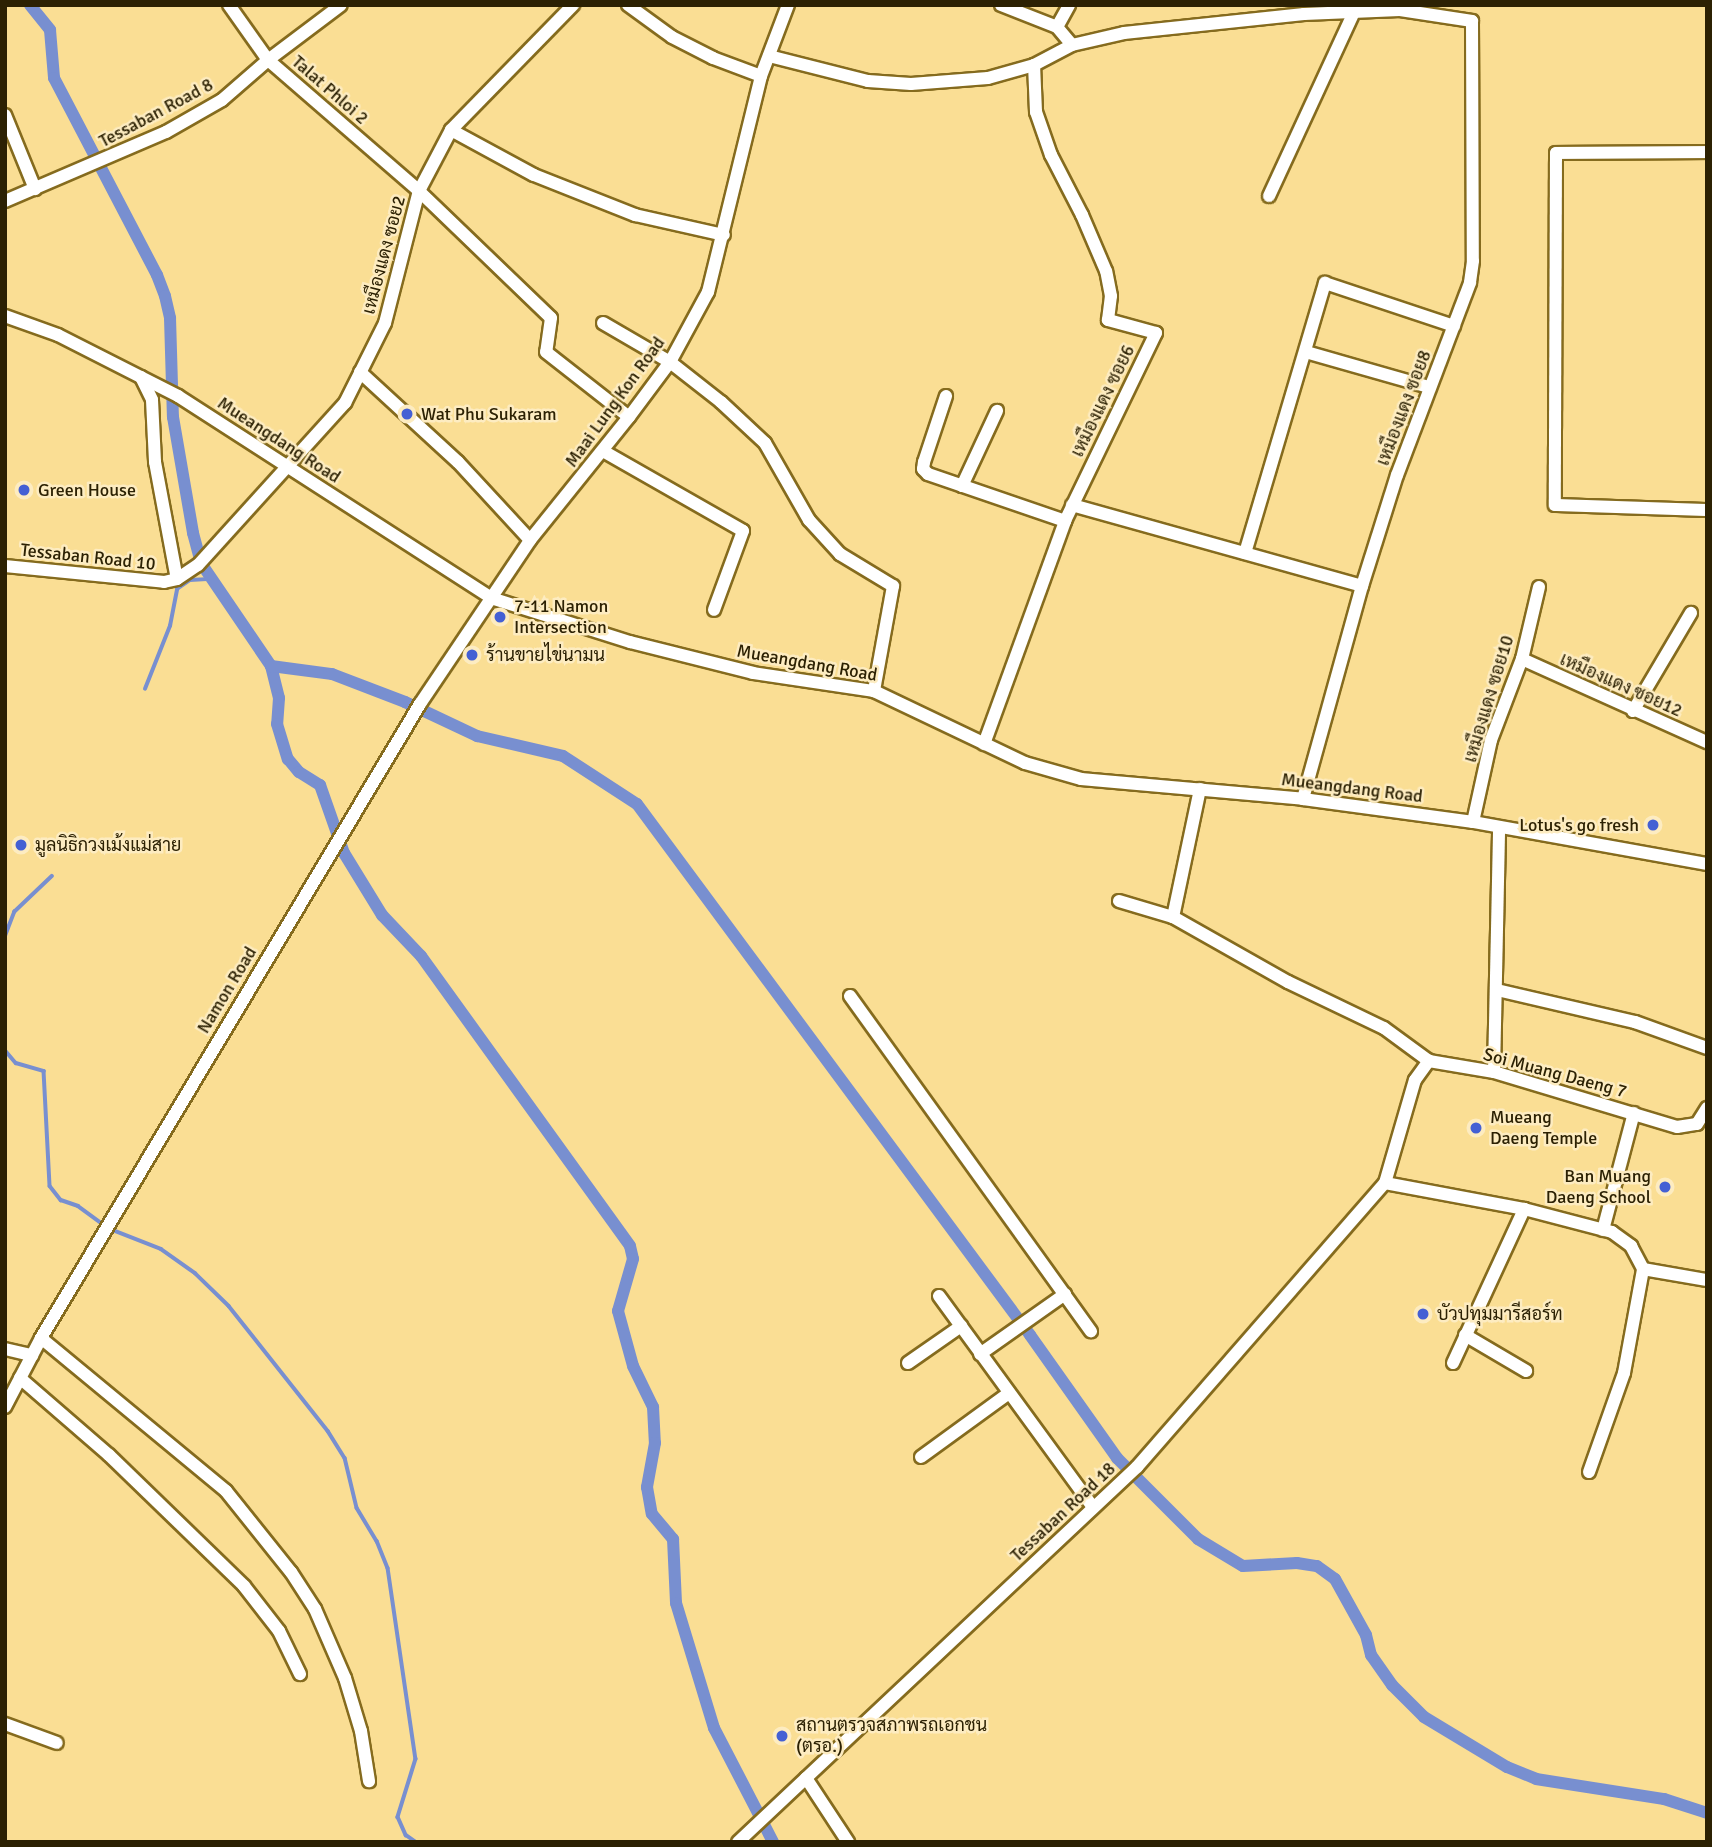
<!DOCTYPE html>
<meta charset="utf-8">
<style>
body{margin:0}
#map{position:relative;width:1712px;height:1847px;overflow:hidden;background:#fade94;font-family:Signika,Sarabun,sans-serif}
div>[style]{position:absolute}
[style*='--x']{left:calc(var(--x)*1px);top:calc(var(--y)*1px);width:calc(var(--w)*1px);rotate:calc(var(--a)*1deg)}
.stream>*{height:3.5px;margin:-1.75px;padding:0 1.75px;transform-origin:1.75px;border-radius:1.75px;background:#788fd0}
.canal>*{height:12px;margin:-6px;padding:0 6px;transform-origin:6px;border-radius:6px;background:#788fd0}
.roads{filter:drop-shadow(2px 0 #856b1e) drop-shadow(-2px 0 #856b1e) drop-shadow(0 2px #856b1e) drop-shadow(0 -2px #856b1e)}
.minor>*{height:12px;margin:-6px;padding:0 6px;transform-origin:6px;border-radius:6px;background:#fff}
.dots>*{width:19px;height:19px;translate:-50% -50%;box-sizing:border-box;border:4px solid #fdecc1;border-radius:50%}
span{translate:-50% -50%;white-space:nowrap;text-align:center;line-height:1.15;-webkit-text-stroke:5px #fdecc1;paint-order:stroke}
.street-label{font-size:18px;color:#2c2103}
.poi-label{font-size:18px;color:#2c2103}
.left{translate:0 -50%;text-align:left}
.right{translate:-100% -50%;text-align:right}
.frame{position:absolute;inset:0;border:7px solid #2c2103;pointer-events:none}
</style>
<div id="map">
<div class="stream">
<i style="--x:145;--y:689;--w:68;--a:-68.4"></i>
<i style="--x:170;--y:626;--w:38;--a:-79"></i>
<i style="--x:177;--y:589;--w:16;--a:-35"></i>
<i style="--x:190;--y:580;--w:21;--a:-3"></i>
<i style="--x:5;--y:936;--w:26;--a:-69"></i>
<i style="--x:14;--y:912;--w:52;--a:-43.5"></i>
<i style="--x:5;--y:1050;--w:17;--a:50"></i>
<i style="--x:16;--y:1063;--w:29;--a:16"></i>
<i style="--x:44;--y:1071;--w:115;--a:87"></i>
<i style="--x:50;--y:1186;--w:18;--a:52"></i>
<i style="--x:61;--y:1200;--w:18;--a:19"></i>
<i style="--x:78;--y:1206;--w:32;--a:36"></i>
<i style="--x:110;--y:1229;--w:55;--a:21.4"></i>
<i style="--x:161;--y:1249;--w:42;--a:35.2"></i>
<i style="--x:195;--y:1273;--w:47;--a:44.1"></i>
<i style="--x:229;--y:1306;--w:159;--a:51.6"></i>
<i style="--x:328;--y:1431;--w:32;--a:58"></i>
<i style="--x:345;--y:1458;--w:51;--a:76.5"></i>
<i style="--x:357;--y:1508;--w:39;--a:59"></i>
<i style="--x:377;--y:1541;--w:29;--a:68"></i>
<i style="--x:388;--y:1568;--w:193;--a:81.7"></i>
<i style="--x:416;--y:1759;--w:61;--a:107.2"></i>
<i style="--x:398;--y:1817;--w:20;--a:66"></i>
<i style="--x:406;--y:1835;--w:12;--a:35"></i>
</div>
<div class="canal">
<i style="--x:30;--y:5;--w:32;--a:51"></i>
<i style="--x:50;--y:30;--w:48;--a:85.2"></i>
<i style="--x:54;--y:78;--w:222;--a:62.4"></i>
<i style="--x:157;--y:275;--w:22;--a:69"></i>
<i style="--x:165;--y:296;--w:23;--a:77"></i>
<i style="--x:170;--y:318;--w:99;--a:88.3"></i>
<i style="--x:173;--y:417;--w:118;--a:80.2"></i>
<i style="--x:193;--y:533;--w:31;--a:75"></i>
<i style="--x:201;--y:563;--w:125;--a:55.8"></i>
<i style="--x:271;--y:666;--w:33;--a:76"></i>
<i style="--x:279;--y:698;--w:26;--a:94"></i>
<i style="--x:277;--y:724;--w:37;--a:73"></i>
<i style="--x:288;--y:759;--w:17;--a:50"></i>
<i style="--x:299;--y:772;--w:25;--a:32"></i>
<i style="--x:320;--y:785;--w:72;--a:70.6"></i>
<i style="--x:344;--y:853;--w:73;--a:58.5"></i>
<i style="--x:382;--y:915;--w:57;--a:46.4"></i>
<i style="--x:421;--y:956;--w:357;--a:54.2"></i>
<i style="--x:630;--y:1246;--w:13;--a:77"></i>
<i style="--x:633;--y:1259;--w:54;--a:106.1"></i>
<i style="--x:618;--y:1311;--w:57;--a:74.7"></i>
<i style="--x:633;--y:1366;--w:46;--a:64"></i>
<i style="--x:653;--y:1407;--w:36;--a:87"></i>
<i style="--x:655;--y:1443;--w:45;--a:100.3"></i>
<i style="--x:647;--y:1487;--w:27;--a:80"></i>
<i style="--x:652;--y:1514;--w:33;--a:50"></i>
<i style="--x:673;--y:1539;--w:64;--a:87.3"></i>
<i style="--x:676;--y:1603;--w:131;--a:73.1"></i>
<i style="--x:714;--y:1728;--w:128;--a:62.6"></i>
<i style="--x:271;--y:666;--w:62;--a:7.5"></i>
<i style="--x:332;--y:674;--w:78;--a:21"></i>
<i style="--x:405;--y:702;--w:80;--a:25.3"></i>
<i style="--x:477;--y:736;--w:88;--a:13.1"></i>
<i style="--x:563;--y:756;--w:88;--a:33"></i>
<i style="--x:637;--y:804;--w:661;--a:53.49"></i>
<i style="--x:1030;--y:1335;--w:151;--a:54.7"></i>
<i style="--x:1117;--y:1458;--w:115;--a:45"></i>
<i style="--x:1198;--y:1539;--w:52;--a:31"></i>
<i style="--x:1243;--y:1566;--w:54;--a:-3.2"></i>
<i style="--x:1297;--y:1563;--w:20;--a:9"></i>
<i style="--x:1317;--y:1566;--w:22;--a:36"></i>
<i style="--x:1335;--y:1579;--w:64;--a:61"></i>
<i style="--x:1366;--y:1635;--w:21;--a:76"></i>
<i style="--x:1371;--y:1655;--w:37;--a:55"></i>
<i style="--x:1392;--y:1685;--w:45;--a:45"></i>
<i style="--x:1424;--y:1717;--w:97;--a:31.1"></i>
<i style="--x:1507;--y:1767;--w:31;--a:22"></i>
<i style="--x:1536;--y:1779;--w:130;--a:8.9"></i>
<i style="--x:1664;--y:1799;--w:45;--a:18"></i>
</div>
<div class="roads">
<div class="minor">
<i style="--x:229;--y:5;--w:67;--a:54.7"></i>
<i style="--x:268;--y:60;--w:200;--a:40.9"></i>
<i style="--x:419;--y:191;--w:183;--a:43.9"></i>
<i style="--x:551;--y:318;--w:34;--a:98"></i>
<i style="--x:546;--y:352;--w:105;--a:38.1"></i>
<i style="--x:628;--y:5;--w:54;--a:36"></i>
<i style="--x:672;--y:37;--w:46;--a:27.1"></i>
<i style="--x:713;--y:58;--w:51;--a:20.6"></i>
<i style="--x:1001;--y:5;--w:60;--a:21.4"></i>
<i style="--x:1057;--y:27;--w:23;--a:50"></i>
<i style="--x:1057;--y:27;--w:25;--a:-61"></i>
<i style="--x:769;--y:56;--w:102;--a:14.2"></i>
<i style="--x:868;--y:81;--w:43;--a:4"></i>
<i style="--x:911;--y:84;--w:77;--a:-4.5"></i>
<i style="--x:988;--y:78;--w:48;--a:-15.8"></i>
<i style="--x:1034;--y:65;--w:43;--a:-27.8"></i>
<i style="--x:1072;--y:45;--w:53;--a:-13"></i>
<i style="--x:1124;--y:33;--w:181;--a:-6"></i>
<i style="--x:1304;--y:14;--w:96;--a:-2.4"></i>
<i style="--x:1400;--y:10;--w:73;--a:8.7"></i>
<i style="--x:1472;--y:21;--w:240;--a:89.8"></i>
<i style="--x:1473;--y:261;--w:22;--a:98"></i>
<i style="--x:1470;--y:283;--w:205;--a:110.8"></i>
<i style="--x:1397;--y:475;--w:116;--a:107.5"></i>
<i style="--x:1362;--y:586;--w:221;--a:105.5"></i>
<i style="--x:5;--y:115;--w:80;--a:67.9"></i>
<i style="--x:451;--y:130;--w:94;--a:28.5"></i>
<i style="--x:534;--y:175;--w:109;--a:21.6"></i>
<i style="--x:635;--y:215;--w:91;--a:12.7"></i>
<i style="--x:1707;--y:152;--w:151;--a:179.6"></i>
<i style="--x:1556;--y:153;--w:352;--a:90.2"></i>
<i style="--x:1555;--y:505;--w:152;--a:1.9"></i>
<i style="--x:1269;--y:196;--w:203;--a:-65.2"></i>
<i style="--x:5;--y:201;--w:175;--a:-23.2"></i>
<i style="--x:166;--y:132;--w:64;--a:-29.7"></i>
<i style="--x:222;--y:100;--w:61;--a:-41"></i>
<i style="--x:268;--y:60;--w:91;--a:-37"></i>
<i style="--x:5;--y:316;--w:56;--a:19.7"></i>
<i style="--x:58;--y:335;--w:135;--a:26.9"></i>
<i style="--x:178;--y:396;--w:373;--a:32.8"></i>
<i style="--x:491;--y:598;--w:146;--a:17.6"></i>
<i style="--x:630;--y:642;--w:127;--a:14.1"></i>
<i style="--x:753;--y:673;--w:122;--a:8.5"></i>
<i style="--x:874;--y:691;--w:167;--a:25.5"></i>
<i style="--x:1025;--y:763;--w:58;--a:15.9"></i>
<i style="--x:1081;--y:779;--w:223;--a:5.1"></i>
<i style="--x:1303;--y:799;--w:172;--a:7.7"></i>
<i style="--x:1473;--y:822;--w:238;--a:10.2"></i>
<i style="--x:603;--y:323;--w:78;--a:30.2"></i>
<i style="--x:670;--y:362;--w:65;--a:38.1"></i>
<i style="--x:721;--y:402;--w:60;--a:43"></i>
<i style="--x:765;--y:443;--w:89;--a:60.3"></i>
<i style="--x:809;--y:520;--w:46;--a:47.6"></i>
<i style="--x:840;--y:554;--w:62;--a:31.1"></i>
<i style="--x:893;--y:586;--w:107;--a:100.3"></i>
<i style="--x:1306;--y:352;--w:128;--a:15.9"></i>
<i style="--x:360;--y:372;--w:133;--a:42.6"></i>
<i style="--x:458;--y:462;--w:106;--a:47.3"></i>
<i style="--x:141;--y:377;--w:25;--a:64"></i>
<i style="--x:152;--y:400;--w:62;--a:87.2"></i>
<i style="--x:155;--y:462;--w:119;--a:79.4"></i>
<i style="--x:946;--y:396;--w:70;--a:108.4"></i>
<i style="--x:924;--y:462;--w:7;--a:98"></i>
<i style="--x:923;--y:469;--w:7;--a:45"></i>
<i style="--x:928;--y:474;--w:145;--a:18.9"></i>
<i style="--x:603;--y:451;--w:161;--a:29.7"></i>
<i style="--x:743;--y:531;--w:84;--a:110.2"></i>
<i style="--x:962;--y:486;--w:83;--a:-65"></i>
<i style="--x:1072;--y:505;--w:301;--a:15.6"></i>
<i style="--x:1245;--y:553;--w:282;--a:-73.5"></i>
<i style="--x:1325;--y:283;--w:136;--a:18.4"></i>
<i style="--x:5;--y:566;--w:160;--a:5.7"></i>
<i style="--x:164;--y:582;--w:13;--a:-13"></i>
<i style="--x:177;--y:579;--w:25;--a:-34"></i>
<i style="--x:198;--y:565;--w:219;--a:-47.8"></i>
<i style="--x:345;--y:403;--w:89;--a:-63.4"></i>
<i style="--x:385;--y:323;--w:136;--a:-75.6"></i>
<i style="--x:419;--y:191;--w:69;--a:-62.3"></i>
<i style="--x:451;--y:130;--w:175;--a:-45.7"></i>
<i style="--x:1522;--y:659;--w:203;--a:24.2"></i>
<i style="--x:1633;--y:711;--w:114;--a:-59.4"></i>
<i style="--x:984;--y:744;--w:237;--a:-70"></i>
<i style="--x:1065;--y:521;--w:209;--a:-64.2"></i>
<i style="--x:1156;--y:333;--w:50;--a:-164.8"></i>
<i style="--x:1108;--y:320;--w:24;--a:-83"></i>
<i style="--x:1111;--y:296;--w:25;--a:-101"></i>
<i style="--x:1106;--y:271;--w:61;--a:-113.2"></i>
<i style="--x:1082;--y:215;--w:68;--a:-117.3"></i>
<i style="--x:1051;--y:155;--w:46;--a:-109.2"></i>
<i style="--x:1036;--y:112;--w:47;--a:-92.4"></i>
<i style="--x:1200;--y:789;--w:131;--a:101.9"></i>
<i style="--x:1173;--y:917;--w:132;--a:29.5"></i>
<i style="--x:1288;--y:982;--w:106;--a:25.6"></i>
<i style="--x:1384;--y:1028;--w:56;--a:36.3"></i>
<i style="--x:1473;--y:822;--w:84;--a:-77.6"></i>
<i style="--x:1491;--y:740;--w:87;--a:-69.1"></i>
<i style="--x:1522;--y:659;--w:74;--a:-76.7"></i>
<i style="--x:1119;--y:901;--w:56;--a:16.5"></i>
<i style="--x:1497;--y:990;--w:142;--a:13.1"></i>
<i style="--x:1635;--y:1022;--w:77;--a:19.9"></i>
<i style="--x:850;--y:996;--w:413;--a:54.3"></i>
<i style="--x:1494;--y:1072;--w:245;--a:-88.8"></i>
<i style="--x:1385;--y:1183;--w:141;--a:10.6"></i>
<i style="--x:1524;--y:1209;--w:91;--a:14.6"></i>
<i style="--x:1612;--y:1232;--w:24;--a:36"></i>
<i style="--x:1631;--y:1246;--w:26;--a:62"></i>
<i style="--x:1643;--y:1269;--w:65;--a:9.8"></i>
<i style="--x:1603;--y:1230;--w:121;--a:-75.2"></i>
<i style="--x:939;--y:1296;--w:261;--a:53.9"></i>
<i style="--x:1465;--y:1335;--w:71;--a:30.5"></i>
<i style="--x:41;--y:1338;--w:240;--a:39.6"></i>
<i style="--x:226;--y:1491;--w:104;--a:51.3"></i>
<i style="--x:291;--y:1572;--w:44;--a:57"></i>
<i style="--x:315;--y:1609;--w:75;--a:66.5"></i>
<i style="--x:345;--y:1678;--w:55;--a:73.2"></i>
<i style="--x:361;--y:1731;--w:51;--a:80.9"></i>
<i style="--x:5;--y:1349;--w:28;--a:13"></i>
<i style="--x:980;--y:1354;--w:104;--a:-35.2"></i>
<i style="--x:908;--y:1363;--w:65;--a:-34.9"></i>
<i style="--x:1453;--y:1363;--w:170;--a:-65.2"></i>
<i style="--x:20;--y:1378;--w:118;--a:40.9"></i>
<i style="--x:109;--y:1455;--w:188;--a:44.1"></i>
<i style="--x:244;--y:1586;--w:57;--a:52.1"></i>
<i style="--x:279;--y:1631;--w:48;--a:64"></i>
<i style="--x:5;--y:1407;--w:78;--a:-62.4"></i>
<i style="--x:41;--y:1338;--w:739;--a:-59.13"></i>
<i style="--x:420;--y:704;--w:197;--a:-56.1"></i>
<i style="--x:530;--y:540;--w:158;--a:-51.2"></i>
<i style="--x:629;--y:417;--w:69;--a:-53.3"></i>
<i style="--x:670;--y:362;--w:80;--a:-61.5"></i>
<i style="--x:708;--y:292;--w:222;--a:-76.2"></i>
<i style="--x:761;--y:76;--w:76;--a:-69.2"></i>
<i style="--x:921;--y:1457;--w:109;--a:-36"></i>
<i style="--x:1589;--y:1472;--w:105;--a:-70.5"></i>
<i style="--x:1624;--y:1373;--w:106;--a:-79.6"></i>
<i style="--x:5;--y:1724;--w:55;--a:20.1"></i>
<i style="--x:806;--y:1778;--w:77;--a:56.7"></i>
<i style="--x:738;--y:1842;--w:548;--a:-43.22"></i>
<i style="--x:1137;--y:1467;--w:377;--a:-48.9"></i>
<i style="--x:1385;--y:1183;--w:107;--a:-73.8"></i>
<i style="--x:1415;--y:1080;--w:24;--a:-54"></i>
<i style="--x:1429;--y:1061;--w:66;--a:9.6"></i>
<i style="--x:1494;--y:1072;--w:191;--a:16.7"></i>
<i style="--x:1677;--y:1127;--w:20;--a:-9"></i>
<i style="--x:1697;--y:1124;--w:19;--a:-58"></i>
</div>
</div>
<div class="dots">
<i style="left:407px;top:414px;background:#4460d4"></i>
<i style="left:24px;top:490px;background:#4460d4"></i>
<i style="left:500px;top:617px;background:#4460d4"></i>
<i style="left:472px;top:655px;background:#4460d4"></i>
<i style="left:1653px;top:825px;background:#4460d4"></i>
<i style="left:21px;top:845px;background:#4460d4"></i>
<i style="left:1476px;top:1128px;background:#4460d4"></i>
<i style="left:1665px;top:1187px;background:#4460d4"></i>
<i style="left:1423px;top:1314px;background:#4460d4"></i>
<i style="left:782px;top:1736px;background:#4460d4"></i>
</div>
<div class="street-label">
<span style="left:330px;top:90px;rotate:41deg">Talat Phloi 2</span>
<span style="left:156px;top:113px;rotate:-28deg">Tessaban Road 8</span>
<span style="left:384px;top:255px;rotate:-75deg">เหมืองแดง ซอย2</span>
<span style="left:1103px;top:401px;rotate:-64deg">เหมืองแดง ซอย6</span>
<span style="left:615px;top:402px;rotate:-54deg">Maai Lung Kon Road</span>
<span style="left:1404px;top:408px;rotate:-69deg">เหมืองแดง ซอย8</span>
<span style="left:279px;top:440px;rotate:33deg">Mueangdang Road</span>
<span style="left:88px;top:557px;rotate:6deg">Tessaban Road 10</span>
<span style="left:807px;top:663px;rotate:10deg">Mueangdang Road</span>
<span style="left:1621px;top:685px;rotate:24deg">เหมืองแดง ซอย12</span>
<span style="left:1489px;top:699px;rotate:-73deg">เหมืองแดง ซอย10</span>
<span style="left:1352px;top:788px;rotate:7deg">Mueangdang Road</span>
<span style="left:227px;top:990px;rotate:-59deg">Namon Road</span>
<span style="left:1555px;top:1073px;rotate:15deg">Soi Muang Daeng 7</span>
<span style="left:1063px;top:1512px;rotate:-43deg">Tessaban Road 18</span>
</div>
<div class="poi-label">
<span class="left" style="left:421px;top:414px">Wat Phu Sukaram</span>
<span class="left" style="left:38px;top:490px">Green House</span>
<span class="left" style="left:514px;top:617px">7-11 Namon<br>Intersection</span>
<span class="left" style="left:486px;top:655px">ร้านขายไข่นามน</span>
<span class="right" style="left:1639px;top:825px">Lotus's go fresh</span>
<span class="left" style="left:35px;top:845px">มูลนิธิกวงเม้งแม่สาย</span>
<span class="left" style="left:1490px;top:1128px">Mueang<br>Daeng Temple</span>
<span class="right" style="left:1651px;top:1187px">Ban Muang<br>Daeng School</span>
<span class="left" style="left:1437px;top:1314px">บัวปทุมมารีสอร์ท</span>
<span class="left" style="left:796px;top:1736px">สถานตรวจสภาพรถเอกชน<br>(ตรอ.)</span>
</div>
<div class="frame"></div>
</div>
